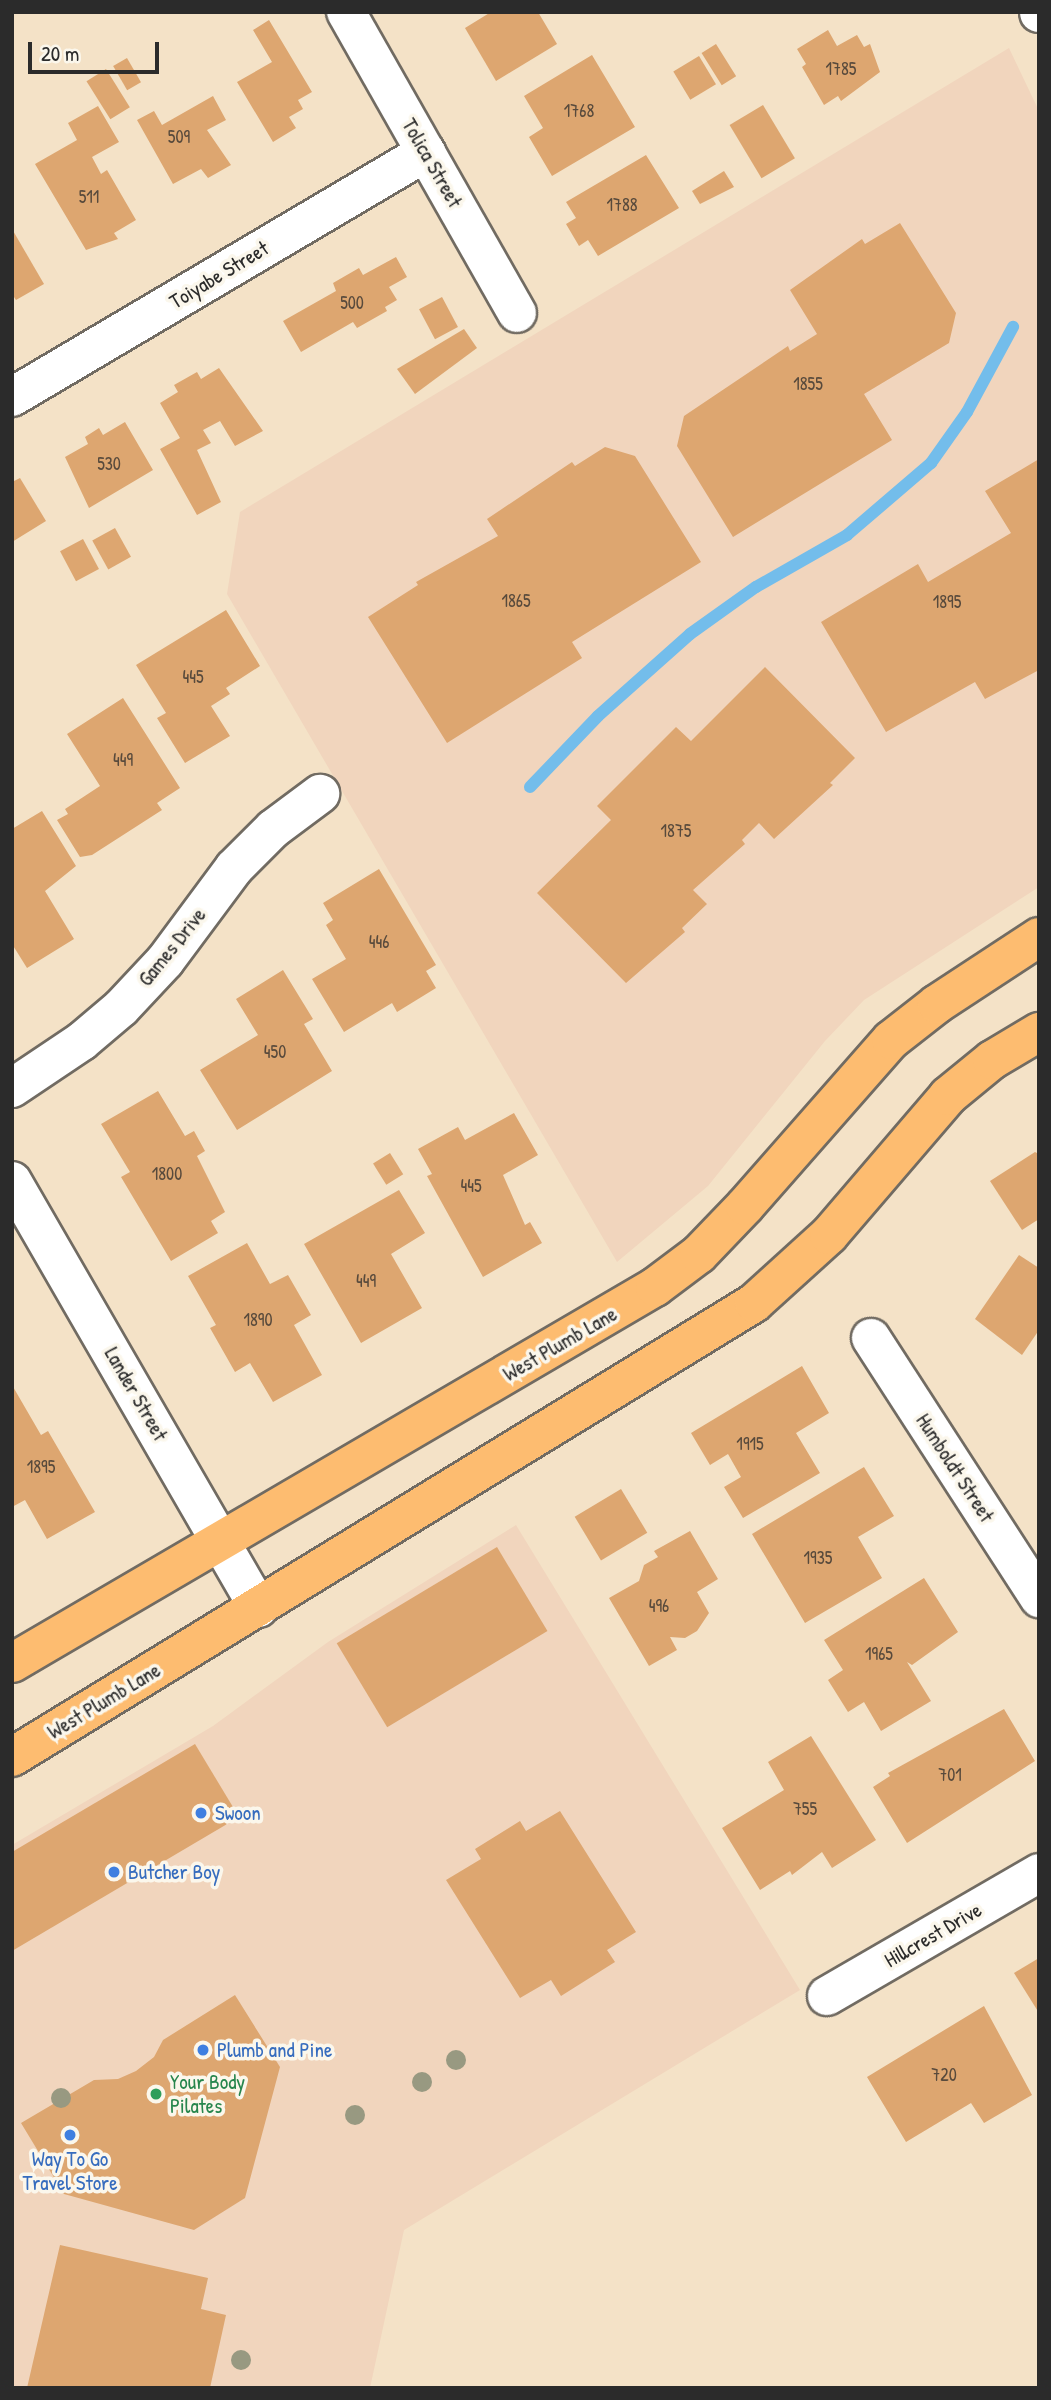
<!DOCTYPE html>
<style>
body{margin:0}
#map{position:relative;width:1051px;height:2400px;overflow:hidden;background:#f4e2c7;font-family:"Patrick Hand",sans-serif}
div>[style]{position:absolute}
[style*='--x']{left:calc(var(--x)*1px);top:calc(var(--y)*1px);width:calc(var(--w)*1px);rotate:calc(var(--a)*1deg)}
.built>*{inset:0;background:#f1d5bd}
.stream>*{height:12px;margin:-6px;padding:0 6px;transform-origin:6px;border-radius:6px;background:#73bdeb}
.building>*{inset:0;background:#dda670;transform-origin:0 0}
.roads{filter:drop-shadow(2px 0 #716b62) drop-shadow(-2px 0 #716b62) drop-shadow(0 2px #716b62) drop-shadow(0 -2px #716b62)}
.minor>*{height:38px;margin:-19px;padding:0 19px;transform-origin:19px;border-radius:19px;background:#fff}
.major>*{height:38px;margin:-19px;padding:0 19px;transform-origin:19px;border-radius:19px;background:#fdbc70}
.trees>*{width:20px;height:20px;margin:-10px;border-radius:50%;background:#989981}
.dots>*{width:19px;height:19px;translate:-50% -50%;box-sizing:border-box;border:4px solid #fbf7ec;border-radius:50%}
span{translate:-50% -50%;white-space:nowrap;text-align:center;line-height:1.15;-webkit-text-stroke:7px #fbf7ec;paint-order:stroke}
.number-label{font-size:18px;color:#584a3c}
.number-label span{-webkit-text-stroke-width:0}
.street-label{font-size:21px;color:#2b2b2b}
.shop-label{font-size:21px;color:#366cbe}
.left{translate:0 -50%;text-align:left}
.leisure-label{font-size:21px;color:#27864d}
.frame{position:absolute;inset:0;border:14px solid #2b2b2b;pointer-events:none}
.scale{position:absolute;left:28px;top:42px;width:131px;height:32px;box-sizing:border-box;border:4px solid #2b2b2b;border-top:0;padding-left:9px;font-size:21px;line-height:24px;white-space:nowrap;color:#2b2b2b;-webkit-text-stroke:5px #fbf7ec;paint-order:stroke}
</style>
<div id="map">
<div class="built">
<i style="clip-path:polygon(1009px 48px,1039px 111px,1039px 887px,864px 1000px,825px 1041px,708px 1186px,617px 1262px,227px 594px,240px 512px)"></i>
<i style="clip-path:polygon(516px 1525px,800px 1990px,404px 2230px,370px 2388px,12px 2388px,12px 1845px,213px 1726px,328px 1642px)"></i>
</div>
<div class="stream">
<i style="--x:530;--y:787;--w:98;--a:-46.2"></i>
<i style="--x:598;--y:716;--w:123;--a:-41.7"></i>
<i style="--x:690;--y:634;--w:81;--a:-35.5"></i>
<i style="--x:756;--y:587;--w:105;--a:-29.7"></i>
<i style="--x:847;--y:535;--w:111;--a:-40.6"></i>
<i style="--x:931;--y:463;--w:62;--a:-54.8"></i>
<i style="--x:967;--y:412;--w:97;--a:-61.6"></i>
</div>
<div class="building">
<i style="clip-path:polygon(491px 12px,538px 12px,557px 44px,496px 81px,465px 28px)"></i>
<i style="clip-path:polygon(269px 20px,312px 92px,298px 100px,303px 109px,289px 117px,296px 128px,273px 142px,237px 82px,272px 62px,253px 30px)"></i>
<i style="clip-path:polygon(828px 30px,837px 46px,857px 35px,864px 47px,870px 44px,880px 72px,841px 101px,838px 96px,824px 105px,802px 67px,806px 64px,797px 49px)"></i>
<i style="left:716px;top:44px;width:38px;height:17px;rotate:58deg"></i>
<i style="clip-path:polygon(592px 55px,635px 127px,552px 176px,529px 137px,543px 128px,524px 96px)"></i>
<i style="left:699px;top:56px;width:33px;height:30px;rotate:59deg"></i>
<i style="left:127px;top:58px;width:28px;height:16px;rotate:60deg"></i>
<i style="left:106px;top:69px;width:45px;height:23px;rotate:58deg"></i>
<i style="clip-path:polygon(213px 96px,226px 120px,207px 130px,231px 165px,208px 178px,201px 169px,173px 184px,137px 120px,154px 111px,162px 125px)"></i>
<i style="left:763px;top:105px;width:62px;height:39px;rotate:59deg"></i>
<i style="clip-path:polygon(98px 106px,119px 142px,92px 157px,101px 174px,107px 170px,136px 220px,114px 233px,118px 239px,86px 250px,35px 164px,77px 140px,68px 123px)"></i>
<i style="clip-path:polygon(646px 155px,679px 208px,598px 256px,588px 240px,579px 246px,566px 224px,576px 218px,566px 202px)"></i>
<i style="clip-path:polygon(724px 171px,734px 187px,700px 204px,692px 191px)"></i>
<i style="clip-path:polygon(900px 223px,956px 313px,949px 343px,864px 394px,892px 440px,733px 537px,677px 446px,684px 416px,788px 346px,790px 351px,817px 334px,790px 290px,862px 239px,865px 244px)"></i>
<i style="clip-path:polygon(12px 229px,44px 284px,16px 300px,12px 294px)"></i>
<i style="clip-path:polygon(396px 257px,407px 277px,389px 287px,397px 300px,385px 307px,387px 311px,357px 328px,353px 322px,301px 352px,283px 321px,336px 291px,333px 283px,359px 268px,363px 275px)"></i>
<i style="left:442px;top:297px;width:34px;height:26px;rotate:62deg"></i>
<i style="clip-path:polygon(464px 329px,477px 348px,415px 394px,397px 369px)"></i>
<i style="clip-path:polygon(219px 368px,263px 431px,235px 446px,220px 421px,203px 430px,211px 443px,197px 450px,221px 502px,197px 515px,160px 449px,180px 438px,160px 403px,178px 392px,174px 385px,197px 372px,201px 379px)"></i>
<i style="clip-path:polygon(125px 422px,153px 470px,89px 508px,65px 457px,88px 444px,85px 437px,99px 428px,103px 435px)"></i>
<i style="clip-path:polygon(605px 447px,635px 456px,701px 562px,572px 642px,582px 658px,447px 743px,368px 617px,418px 585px,416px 582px,498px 536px,487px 519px,572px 462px,575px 466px)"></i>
<i style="clip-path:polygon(1039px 459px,1039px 670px,985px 699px,975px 682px,886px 732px,821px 622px,918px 564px,928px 582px,1011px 533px,985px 491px)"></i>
<i style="clip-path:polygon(20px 478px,46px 521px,12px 542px,12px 482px)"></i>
<i style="left:115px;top:528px;width:33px;height:26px;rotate:61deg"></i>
<i style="left:83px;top:539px;width:34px;height:26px;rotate:62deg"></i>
<i style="clip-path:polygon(226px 610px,260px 666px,226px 688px,230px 694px,211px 706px,230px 736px,185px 763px,157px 718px,166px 713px,136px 665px)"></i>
<i style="clip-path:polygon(765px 667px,855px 758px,830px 783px,833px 785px,774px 839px,759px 823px,742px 840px,745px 844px,693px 890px,707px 904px,682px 928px,685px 932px,626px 983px,537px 893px,611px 820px,597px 806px,676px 727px,691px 741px)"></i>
<i style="clip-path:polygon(123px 698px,180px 788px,157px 803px,162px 810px,92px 855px,80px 857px,57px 820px,68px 814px,65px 809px,100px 786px,67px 734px)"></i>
<i style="clip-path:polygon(42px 811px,76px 866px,45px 891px,74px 939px,27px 968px,12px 944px,12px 829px)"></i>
<i style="clip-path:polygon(379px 869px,436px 965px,426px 971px,436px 988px,397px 1012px,392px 1003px,344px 1032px,312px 979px,346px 959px,326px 925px,333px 920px,323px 903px)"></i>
<i style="clip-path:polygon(283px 970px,313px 1019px,304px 1024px,332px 1071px,237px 1130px,200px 1070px,258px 1035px,236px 999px)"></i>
<i style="clip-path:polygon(158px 1091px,185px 1136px,194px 1131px,205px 1151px,197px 1156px,225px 1212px,211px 1221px,218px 1233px,171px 1261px,121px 1177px,130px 1172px,101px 1124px)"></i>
<i style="clip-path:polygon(514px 1113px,538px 1155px,503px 1175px,525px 1225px,530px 1222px,542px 1243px,483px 1277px,427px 1176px,432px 1174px,418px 1149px,458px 1127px,465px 1140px)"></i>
<i style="clip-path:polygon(1035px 1152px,1039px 1154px,1039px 1219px,1022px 1230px,990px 1181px)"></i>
<i style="left:390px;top:1153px;width:25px;height:20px;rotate:58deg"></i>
<i style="clip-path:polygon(399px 1190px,425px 1233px,391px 1254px,422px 1308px,361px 1343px,304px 1244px)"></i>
<i style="clip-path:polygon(247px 1243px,270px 1284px,288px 1275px,311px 1315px,294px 1325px,322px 1375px,273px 1402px,250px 1363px,235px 1372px,210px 1328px,216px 1325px,188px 1276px)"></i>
<i style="clip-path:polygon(1019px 1255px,1039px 1268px,1039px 1330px,1022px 1355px,975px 1319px)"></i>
<i style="clip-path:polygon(802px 1366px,829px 1413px,796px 1433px,820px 1473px,743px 1518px,724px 1487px,741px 1477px,728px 1454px,710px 1465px,691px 1433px)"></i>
<i style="clip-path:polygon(12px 1385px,41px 1435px,48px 1431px,95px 1512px,47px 1539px,25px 1500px,12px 1507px)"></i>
<i style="clip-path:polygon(864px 1467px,894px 1516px,858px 1537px,882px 1578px,805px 1623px,752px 1534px)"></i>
<i style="left:621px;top:1489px;width:51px;height:54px;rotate:59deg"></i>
<i style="clip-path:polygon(690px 1531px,718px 1579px,697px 1592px,709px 1613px,697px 1631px,685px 1638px,670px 1637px,677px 1650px,649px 1666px,609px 1598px,639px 1581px,644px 1565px,658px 1557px,654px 1551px)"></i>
<i style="left:497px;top:1547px;width:98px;height:187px;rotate:59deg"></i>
<i style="clip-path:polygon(924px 1578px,958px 1632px,912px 1665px,907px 1662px,931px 1701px,881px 1731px,864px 1702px,848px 1712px,828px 1680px,843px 1670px,824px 1640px)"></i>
<i style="clip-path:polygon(1004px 1709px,1035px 1761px,907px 1843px,873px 1787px,890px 1776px,888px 1773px)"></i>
<i style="clip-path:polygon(811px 1736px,876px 1840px,832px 1868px,822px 1852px,792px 1875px,790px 1871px,760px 1890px,722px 1828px,784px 1790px,768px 1762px)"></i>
<i style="clip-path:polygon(195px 1744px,239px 1817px,12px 1951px,12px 1852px)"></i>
<i style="clip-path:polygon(560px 1811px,636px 1932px,607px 1950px,615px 1962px,561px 1996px,551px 1980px,520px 1998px,446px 1880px,481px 1859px,475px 1849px,520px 1821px,526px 1831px)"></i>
<i style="clip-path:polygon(1039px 1958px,1039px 2013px,1014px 1973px)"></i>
<i style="clip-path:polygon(235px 1995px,280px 2067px,245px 2198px,194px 2230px,64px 2194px,21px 2123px,94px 2080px,118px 2079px,136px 2071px,154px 2057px,163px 2040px)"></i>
<i style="clip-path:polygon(984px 2006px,1032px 2095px,984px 2123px,971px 2103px,906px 2142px,867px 2077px)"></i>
<i style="clip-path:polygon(60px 2245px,208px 2278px,201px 2309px,226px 2315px,210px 2388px,27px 2388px)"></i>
</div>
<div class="roads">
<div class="minor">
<i style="--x:346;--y:12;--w:346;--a:60.4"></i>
<i style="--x:1039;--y:12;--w:1;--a:90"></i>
<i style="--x:12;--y:397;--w:481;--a:-30.6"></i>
<i style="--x:12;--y:1088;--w:84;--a:-33.9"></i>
<i style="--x:82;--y:1041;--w:51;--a:-40.2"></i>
<i style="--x:121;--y:1008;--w:64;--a:-46.9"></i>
<i style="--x:165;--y:961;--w:116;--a:-53.4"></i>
<i style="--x:234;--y:868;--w:55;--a:-45"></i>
<i style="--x:273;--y:829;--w:59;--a:-36.7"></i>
<i style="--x:12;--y:1181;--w:493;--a:60"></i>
<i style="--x:871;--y:1338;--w:310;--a:57.1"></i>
<i style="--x:827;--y:1996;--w:245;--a:-30.1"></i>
</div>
<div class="major">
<i style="--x:12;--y:1663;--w:745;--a:-30.32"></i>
<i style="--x:655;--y:1287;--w:55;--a:-36.9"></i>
<i style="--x:699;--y:1254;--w:66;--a:-46.2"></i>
<i style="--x:745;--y:1206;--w:221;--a:-48.7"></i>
<i style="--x:891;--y:1040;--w:58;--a:-38"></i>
<i style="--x:937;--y:1004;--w:122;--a:-33.3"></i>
<i style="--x:12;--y:1757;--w:870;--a:-31.46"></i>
<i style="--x:754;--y:1303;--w:101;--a:-42.2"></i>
<i style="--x:829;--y:1235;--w:183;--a:-49.4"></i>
<i style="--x:948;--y:1096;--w:57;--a:-39.3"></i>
<i style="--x:992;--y:1060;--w:55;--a:-30.8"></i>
</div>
</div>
<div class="trees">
<i style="left:456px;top:2060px"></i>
<i style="left:422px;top:2082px"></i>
<i style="left:61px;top:2098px"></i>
<i style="left:355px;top:2115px"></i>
<i style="left:241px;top:2360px"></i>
</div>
<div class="dots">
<i style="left:201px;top:1813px;background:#3f7fe0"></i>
<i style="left:114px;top:1872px;background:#3f7fe0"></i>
<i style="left:203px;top:2050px;background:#3f7fe0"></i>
<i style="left:156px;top:2094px;background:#2e9e5b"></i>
<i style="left:70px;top:2135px;background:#3f7fe0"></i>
</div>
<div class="number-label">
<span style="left:841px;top:69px">1785</span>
<span style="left:579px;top:111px">1768</span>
<span style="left:179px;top:137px">509</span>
<span style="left:89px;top:197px">511</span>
<span style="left:622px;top:205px">1788</span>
<span style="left:352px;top:303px">500</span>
<span style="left:808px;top:384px">1855</span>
<span style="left:109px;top:464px">530</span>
<span style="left:516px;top:601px">1865</span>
<span style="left:947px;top:602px">1895</span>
<span style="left:193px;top:677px">445</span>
<span style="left:123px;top:760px">449</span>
<span style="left:676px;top:831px">1875</span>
<span style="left:379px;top:942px">446</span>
<span style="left:275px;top:1052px">450</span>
<span style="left:167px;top:1174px">1800</span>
<span style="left:471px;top:1186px">445</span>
<span style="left:366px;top:1281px">449</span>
<span style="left:258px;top:1320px">1890</span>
<span style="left:750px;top:1444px">1915</span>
<span style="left:41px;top:1467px">1895</span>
<span style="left:818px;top:1558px">1935</span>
<span style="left:659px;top:1606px">496</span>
<span style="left:879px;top:1654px">1965</span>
<span style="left:950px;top:1775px">701</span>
<span style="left:805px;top:1809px">755</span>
<span style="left:944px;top:2075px">720</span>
</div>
<div class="street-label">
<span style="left:432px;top:163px;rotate:60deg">Tolica Street</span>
<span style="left:219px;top:275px;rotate:-31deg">Toiyabe Street</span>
<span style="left:172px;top:947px;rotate:-51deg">Games Drive</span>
<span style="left:560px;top:1344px;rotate:-30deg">West Plumb Lane</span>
<span style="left:136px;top:1394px;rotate:60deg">Lander Street</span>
<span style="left:955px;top:1468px;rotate:57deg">Humboldt Street</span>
<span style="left:104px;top:1701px;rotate:-31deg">West Plumb Lane</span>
<span style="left:933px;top:1935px;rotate:-30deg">Hillcrest Drive</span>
</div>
<div class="shop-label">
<span class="left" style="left:215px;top:1813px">Swoon</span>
<span class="left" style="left:128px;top:1872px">Butcher Boy</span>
<span class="left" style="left:217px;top:2050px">Plumb and Pine</span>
<span style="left:70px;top:2171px">Way To Go<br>Travel Store</span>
</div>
<div class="leisure-label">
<span class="left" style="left:170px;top:2094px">Your Body<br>Pilates</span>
</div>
<div class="frame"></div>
<div class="scale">20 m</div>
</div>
